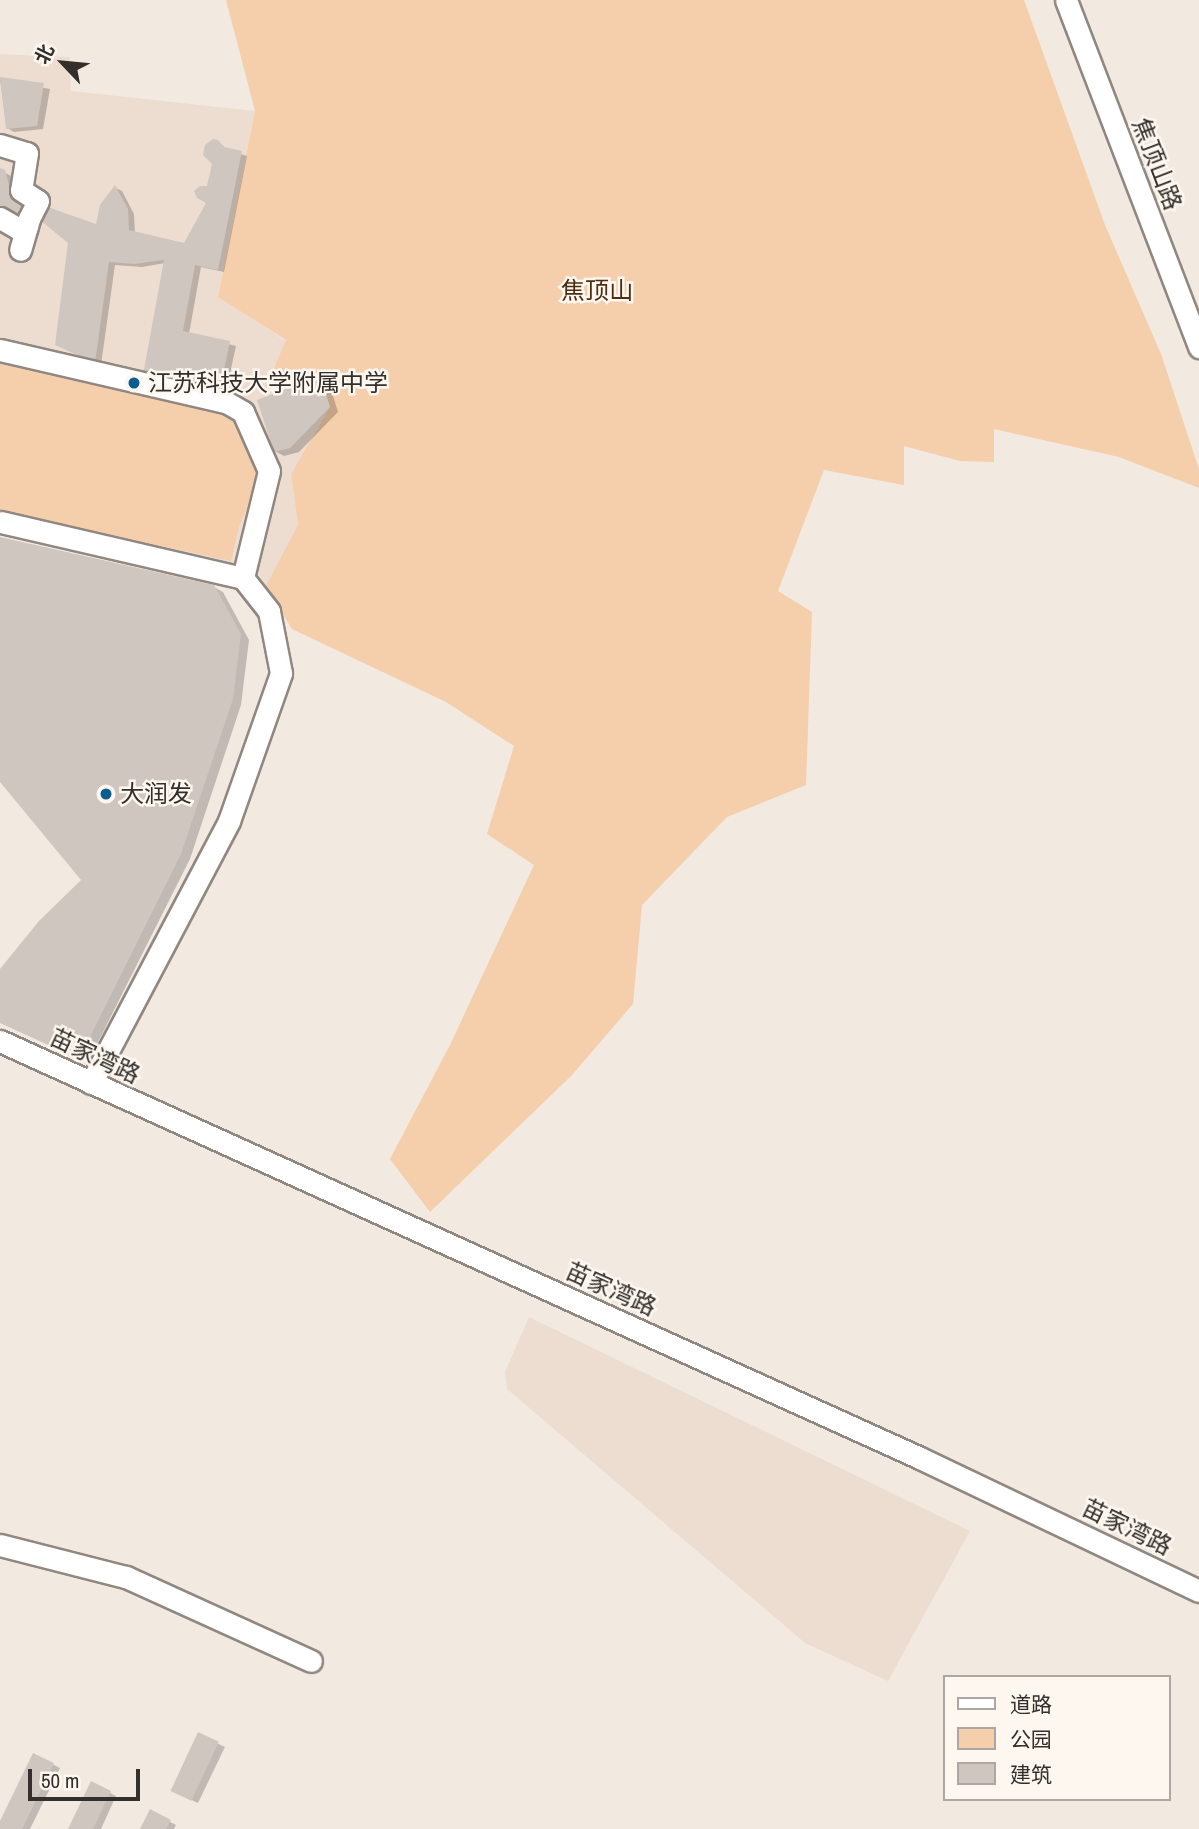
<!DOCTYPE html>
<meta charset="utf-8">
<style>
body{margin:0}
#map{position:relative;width:1199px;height:1829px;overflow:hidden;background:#f2e9e1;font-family:"Archivo Narrow","Noto Sans SC",sans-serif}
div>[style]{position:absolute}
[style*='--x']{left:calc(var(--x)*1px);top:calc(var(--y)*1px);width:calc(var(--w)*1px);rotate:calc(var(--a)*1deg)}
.built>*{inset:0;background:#ecddd0}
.green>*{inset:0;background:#f5ceab}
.shadow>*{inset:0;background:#0003}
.building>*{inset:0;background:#cfc6bf;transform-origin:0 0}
.roads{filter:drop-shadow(2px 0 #908880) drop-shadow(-2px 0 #908880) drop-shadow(0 2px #908880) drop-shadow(0 -2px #908880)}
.minor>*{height:21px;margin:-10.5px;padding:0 10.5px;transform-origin:10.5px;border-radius:10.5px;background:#fff}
.dots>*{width:19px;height:19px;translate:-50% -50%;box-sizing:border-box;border:4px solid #fef7f0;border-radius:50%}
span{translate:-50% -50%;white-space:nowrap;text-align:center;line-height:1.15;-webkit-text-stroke:5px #fef7f0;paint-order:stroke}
.street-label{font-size:24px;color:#322f2c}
.park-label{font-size:24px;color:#4c2f12}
.poi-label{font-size:24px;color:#322f2c}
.left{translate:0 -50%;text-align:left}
.legend{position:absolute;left:943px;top:1675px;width:228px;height:126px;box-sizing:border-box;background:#fef7f0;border:2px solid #aca7a2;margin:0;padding:9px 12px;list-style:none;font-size:21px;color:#322f2c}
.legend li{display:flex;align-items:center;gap:14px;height:35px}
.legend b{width:35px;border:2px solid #aca7a2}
.north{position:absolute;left:28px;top:28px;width:70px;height:70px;-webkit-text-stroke:5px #fef7f0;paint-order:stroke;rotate:296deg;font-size:19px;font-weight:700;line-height:28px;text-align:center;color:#322f2c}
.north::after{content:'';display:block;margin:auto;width:24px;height:32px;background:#322f2c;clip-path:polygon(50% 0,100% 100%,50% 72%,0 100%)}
.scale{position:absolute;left:28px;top:1769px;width:112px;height:32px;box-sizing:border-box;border:4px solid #322f2c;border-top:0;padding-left:9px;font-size:21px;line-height:24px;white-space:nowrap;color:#322f2c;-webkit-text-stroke:5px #fef7f0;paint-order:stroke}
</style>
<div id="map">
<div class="built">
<i style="clip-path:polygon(0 54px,69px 57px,71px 91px,255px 111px,218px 296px,286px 341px,266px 389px,319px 372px,330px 407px,291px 474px,298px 525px,292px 629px,255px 568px,0 511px)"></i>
<i style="clip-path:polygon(529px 1317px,970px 1531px,888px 1681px,805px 1643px,507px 1389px,505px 1372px)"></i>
</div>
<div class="green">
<i style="clip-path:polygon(226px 0,1024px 0,1105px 225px,1161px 354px,1199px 469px,1199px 488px,1119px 457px,994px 429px,994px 462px,960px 461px,904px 446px,904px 485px,824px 470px,778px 591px,812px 612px,806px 785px,727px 817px,642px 905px,633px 1004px,572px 1075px,430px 1212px,390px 1159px,450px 1045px,534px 865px,487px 834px,514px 746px,446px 702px,292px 629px,266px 586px,298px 525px,291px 474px,330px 407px,319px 372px,265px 389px,286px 340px,218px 297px,255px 111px)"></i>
<i style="clip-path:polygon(0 359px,228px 412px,239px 423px,258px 456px,255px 491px,239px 526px,231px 561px,0 511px)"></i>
</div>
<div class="shadow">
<i style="clip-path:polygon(0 79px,50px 89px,43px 129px,14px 132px,7px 128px)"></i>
<i style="clip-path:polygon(218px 142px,228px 150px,247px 156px,224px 272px,201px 267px,189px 334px,236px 346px,226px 392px,151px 377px,165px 263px,142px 267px,115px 265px,101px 365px,64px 348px,97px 226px,116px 188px,122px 191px,134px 214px,135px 234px,185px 245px,208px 202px)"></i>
<i style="clip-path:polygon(0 170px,11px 176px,16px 194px,29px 217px,0 210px)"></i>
<i style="clip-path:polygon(320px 378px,329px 383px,338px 412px,299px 452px,284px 456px,275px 451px)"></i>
<i style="clip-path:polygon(0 540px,214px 587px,223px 592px,249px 640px,241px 705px,190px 859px,88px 1062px,0 1022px,0 972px,83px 880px,0 779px)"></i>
<i style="clip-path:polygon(199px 1735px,225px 1747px,198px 1803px,179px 1794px)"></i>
<i style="clip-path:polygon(34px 1755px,60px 1768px,30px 1829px,0 1829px,0 1822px)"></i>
<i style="clip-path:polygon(91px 1783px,116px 1796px,101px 1829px,70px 1829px)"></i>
<i style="clip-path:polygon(151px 1812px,176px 1825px,174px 1829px,142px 1829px)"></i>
</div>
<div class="building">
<i style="clip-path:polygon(0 77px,44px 83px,37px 126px,6px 129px)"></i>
<i style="clip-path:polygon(213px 139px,218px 140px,224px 147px,242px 151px,218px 270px,195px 265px,183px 331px,230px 341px,220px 390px,143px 375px,164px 260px,134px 264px,109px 262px,95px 363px,55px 345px,68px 243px,40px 220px,45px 206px,96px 224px,100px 205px,115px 185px,128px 209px,129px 230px,184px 243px,206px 203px,197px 198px,194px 191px,200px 186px,207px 186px,212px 164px,203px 155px,205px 145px)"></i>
<i style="clip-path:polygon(0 168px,5px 170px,10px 189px,30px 199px,23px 215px,0 210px)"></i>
<i style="clip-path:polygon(320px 376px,330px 407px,290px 448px,274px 452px,257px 400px)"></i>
<i style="clip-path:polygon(0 537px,214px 585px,241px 634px,233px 699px,181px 854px,79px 1059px,0 1023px,0 969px,39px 921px,81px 880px,0 782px)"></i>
<i style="left:198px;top:1732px;width:23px;height:65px;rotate:25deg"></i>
<i style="clip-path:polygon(33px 1753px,54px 1763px,22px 1829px,0 1829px,0 1821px)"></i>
<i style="clip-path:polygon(91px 1781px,111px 1791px,93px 1829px,68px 1829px)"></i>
<i style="clip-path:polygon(150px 1809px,171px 1820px,166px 1829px,140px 1829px)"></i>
</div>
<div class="roads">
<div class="minor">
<i style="--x:1066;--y:0;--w:372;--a:69"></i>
<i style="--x:0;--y:145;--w:28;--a:17"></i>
<i style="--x:27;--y:153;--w:37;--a:99"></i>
<i style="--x:21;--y:190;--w:20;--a:33"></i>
<i style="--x:38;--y:201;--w:20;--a:117"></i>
<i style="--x:29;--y:219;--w:32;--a:106"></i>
<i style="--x:0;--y:218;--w:22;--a:30"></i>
<i style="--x:19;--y:229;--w:8;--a:-14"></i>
<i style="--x:0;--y:350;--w:232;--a:13"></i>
<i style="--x:226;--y:402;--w:20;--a:30"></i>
<i style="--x:243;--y:412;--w:64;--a:66.2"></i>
<i style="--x:269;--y:471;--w:110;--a:103.7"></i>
<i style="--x:243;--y:578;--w:249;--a:-167"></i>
<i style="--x:0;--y:1041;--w:1010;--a:24.38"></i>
<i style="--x:920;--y:1458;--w:309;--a:25.5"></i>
<i style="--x:91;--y:1083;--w:296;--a:-62.2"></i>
<i style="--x:229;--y:821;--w:157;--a:-70.6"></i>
<i style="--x:281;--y:673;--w:63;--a:-101"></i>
<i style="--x:269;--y:611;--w:42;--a:-128.2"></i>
<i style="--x:0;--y:1545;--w:130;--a:14.3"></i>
<i style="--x:126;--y:1577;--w:203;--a:24.4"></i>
</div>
</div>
<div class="dots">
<i style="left:134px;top:383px;background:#0a5d8f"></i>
<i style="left:106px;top:794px;background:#0a5d8f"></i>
</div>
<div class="street-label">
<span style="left:1157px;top:164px;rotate:69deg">焦顶山路</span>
<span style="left:95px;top:1056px;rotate:25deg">苗家湾路</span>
<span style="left:611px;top:1289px;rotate:24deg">苗家湾路</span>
<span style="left:1127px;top:1527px;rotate:26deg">苗家湾路</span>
</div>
<div class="park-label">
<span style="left:597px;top:291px">焦顶山</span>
</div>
<div class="poi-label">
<span class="left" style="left:148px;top:383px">江苏科技大学附属中学</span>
<span class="left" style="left:120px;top:794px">大润发</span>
</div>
<ul class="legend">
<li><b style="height:9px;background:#fff"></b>道路</li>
<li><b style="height:19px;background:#f5ceab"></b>公园</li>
<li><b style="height:19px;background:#cfc6bf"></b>建筑</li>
</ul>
<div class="north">北</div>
<div class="scale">50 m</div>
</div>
